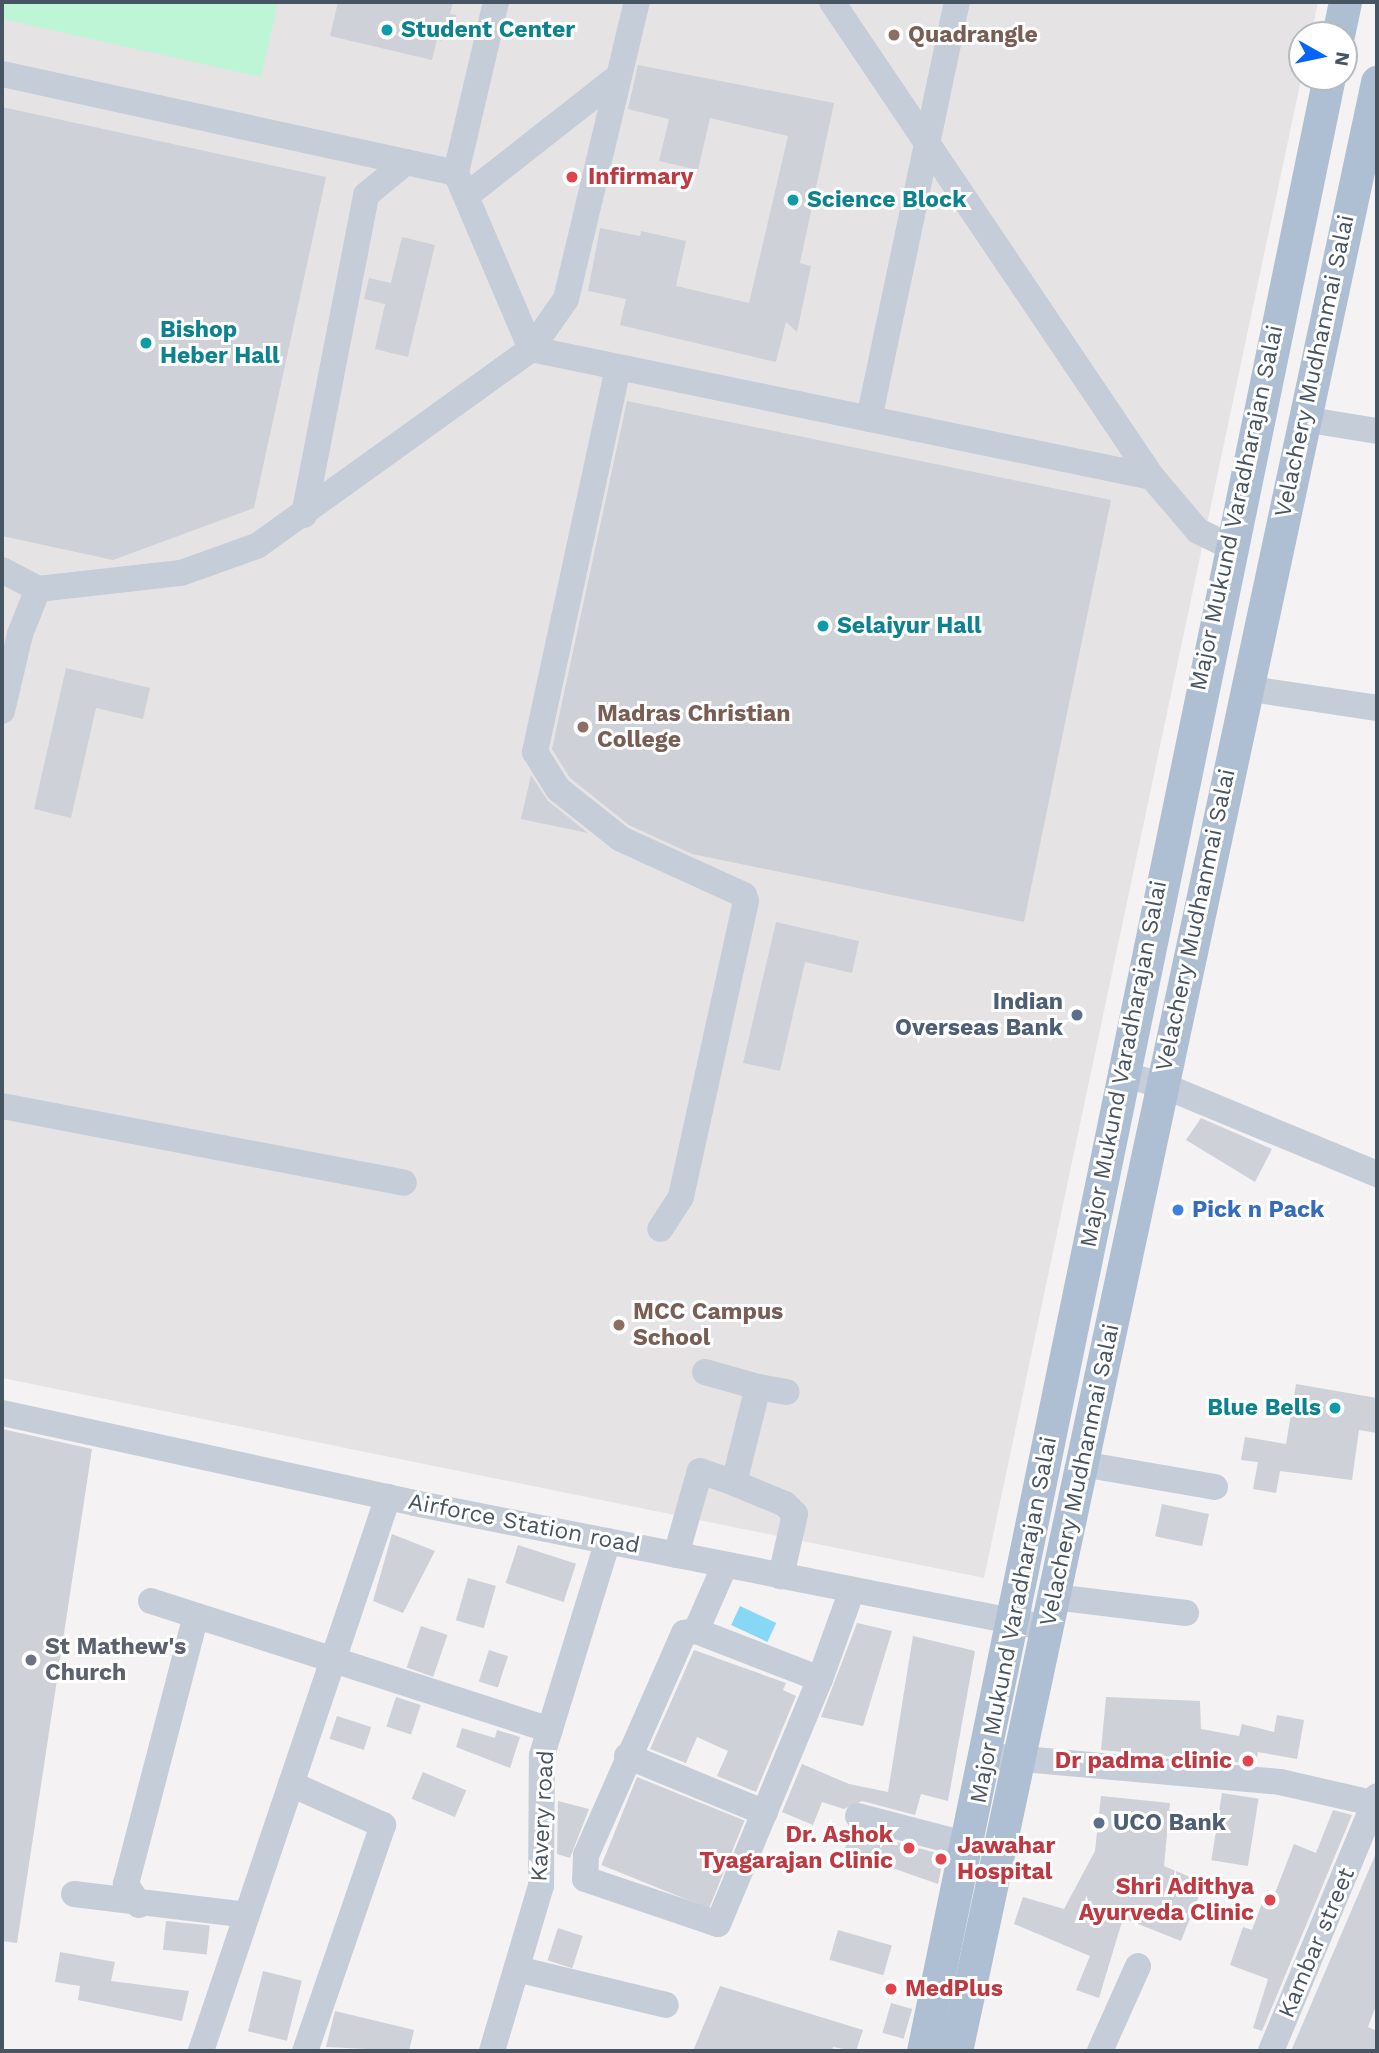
<!DOCTYPE html>
<style>
body{margin:0}
#map{position:relative;width:1379px;height:2053px;overflow:hidden;background:#f4f2f2;font-family:"Work Sans",sans-serif}
div>[style]{position:absolute}
[style*='--x']{left:calc(var(--x)*1px);top:calc(var(--y)*1px);width:calc(var(--w)*1px);rotate:calc(var(--a)*1deg)}
.education>*{inset:0;background:#e6e3e4}
.green>*{inset:0;background:#bef5d6}
.water>*{inset:0;background:#87d8f6;transform-origin:0 0}
.building>*{inset:0;background:#ced1d8;transform-origin:0 0}
.minor>*{height:26px;margin:-13px;padding:0 13px;transform-origin:13px;border-radius:13px;background:#c5cdd8}
.major>*{height:33px;margin:-16.5px;padding:0 16.5px;transform-origin:16.5px;border-radius:16.5px;background:#afbfd3}
.dots>*{width:19px;height:19px;translate:-50% -50%;box-sizing:border-box;border:4px solid #fff;border-radius:50%}
span{translate:-50% -50%;white-space:nowrap;text-align:center;line-height:1.15;-webkit-text-stroke:6px #fff;paint-order:stroke}
.culture-label{font-size:23px;color:#0d838f;font-weight:700}
.left{translate:0 -50%;text-align:left}
.right{translate:-100% -50%;text-align:right}
.education-label{font-size:23px;color:#785e54;font-weight:700}
.health-label{font-size:23px;color:#be3a42;font-weight:700}
.street-label{font-size:23px;color:#475462}
.service-label{font-size:23px;color:#4e5e75;font-weight:700}
.shop-label{font-size:23px;color:#366cbe;font-weight:700}
.worship-label{font-size:23px;color:#5b616d;font-weight:700}
.frame{position:absolute;inset:0;border:4px solid #475462;pointer-events:none}
.north{position:absolute;left:1288px;top:21px;width:70px;height:70px;box-sizing:border-box;background:#fff;border:2px solid #b5bbc0;border-radius:50%;rotate:99deg;font-size:19px;font-weight:700;line-height:28px;text-align:center;color:#475462}
.north::after{content:'';display:block;margin:auto;width:24px;height:32px;background:#0763f9;clip-path:polygon(50% 0,100% 100%,50% 72%,0 100%)}
</style>
<div id="map">
<div class="education">
<i style="clip-path:polygon(2px 2px,1318px 2px,1311px 35px,1302px 35px,1302px 75px,984px 1578px,2px 1378px)"></i>
</div>
<div class="green">
<i style="clip-path:polygon(2px 2px,278px 2px,261px 77px,2px 19px)"></i>
</div>
<div class="water">
<i style="left:740px;top:1606px;width:40px;height:21px;rotate:25deg"></i>
</div>
<div class="building">
<i style="clip-path:polygon(338px 2px,453px 2px,450px 14px,456px 15px,452px 31px,443px 29px,441px 41px,437px 39px,432px 60px,330px 36px)"></i>
<i style="clip-path:polygon(638px 65px,834px 103px,800px 263px,811px 266px,797px 332px,786px 322px,776px 362px,620px 325px,626px 299px,588px 291px,600px 228px,640px 236px,641px 231px,686px 241px,676px 286px,749px 303px,788px 136px,710px 118px,698px 170px,659px 161px,669px 119px,628px 109px)"></i>
<i style="clip-path:polygon(2px 107px,326px 177px,254px 508px,113px 560px,2px 536px)"></i>
<i style="clip-path:polygon(402px 237px,435px 245px,408px 357px,375px 349px,385px 304px,364px 299px,369px 278px,391px 283px)"></i>
<i style="clip-path:polygon(627px 401px,1111px 500px,1024px 922px,692px 854px,629px 825px,570px 778px,552px 749px)"></i>
<i style="clip-path:polygon(66px 668px,150px 688px,143px 719px,96px 708px,71px 818px,34px 809px)"></i>
<i style="clip-path:polygon(531px 775px,548px 801px,588px 833px,521px 819px)"></i>
<i style="clip-path:polygon(776px 922px,859px 941px,852px 973px,805px 962px,780px 1071px,743px 1063px)"></i>
<i style="clip-path:polygon(1201px 1118px,1272px 1149px,1255px 1182px,1186px 1140px)"></i>
<i style="clip-path:polygon(1296px 1384px,1377px 1398px,1377px 1433px,1359px 1430px,1352px 1480px,1280px 1471px,1276px 1493px,1253px 1489px,1258px 1462px,1241px 1460px,1245px 1437px,1286px 1444px)"></i>
<i style="clip-path:polygon(2px 1429px,92px 1449px,17px 1943px,2px 1941px)"></i>
<i style="left:1162px;top:1504px;width:48px;height:33px;rotate:12deg"></i>
<i style="clip-path:polygon(392px 1534px,435px 1551px,403px 1613px,373px 1601px)"></i>
<i style="left:518px;top:1545px;width:61px;height:40px;rotate:18deg"></i>
<i style="left:468px;top:1578px;width:29px;height:44px;rotate:16deg"></i>
<i style="clip-path:polygon(857px 1623px,892px 1631px,863px 1726px,821px 1717px)"></i>
<i style="left:421px;top:1626px;width:28px;height:44px;rotate:19deg"></i>
<i style="clip-path:polygon(913px 1636px,975px 1651px,948px 1801px,921px 1794px,915px 1815px,862px 1801px,844px 1809px,822px 1802px,813px 1825px,782px 1812px,802px 1764px,849px 1784px,888px 1792px)"></i>
<i style="left:489px;top:1650px;width:20px;height:33px;rotate:18deg"></i>
<i style="clip-path:polygon(694px 1650px,786px 1683px,783px 1690px,796px 1696px,756px 1792px,717px 1776px,728px 1751px,697px 1737px,686px 1763px,650px 1749px)"></i>
<i style="left:396px;top:1697px;width:26px;height:31px;rotate:18deg"></i>
<i style="clip-path:polygon(1106px 1697px,1200px 1701px,1201px 1729px,1239px 1736px,1242px 1724px,1274px 1732px,1277px 1715px,1304px 1720px,1297px 1759px,1258px 1752px,1256px 1764px,1101px 1750px)"></i>
<i style="left:337px;top:1716px;width:36px;height:24px;rotate:18deg"></i>
<i style="clip-path:polygon(462px 1728px,495px 1738px,497px 1730px,520px 1737px,510px 1768px,456px 1747px)"></i>
<i style="left:423px;top:1772px;width:47px;height:29px;rotate:23deg"></i>
<i style="left:637px;top:1777px;width:116px;height:95px;rotate:22deg"></i>
<i style="left:1222px;top:1793px;width:37px;height:68px;rotate:9deg"></i>
<i style="clip-path:polygon(1101px 1796px,1170px 1803px,1164px 1866px,1204px 1883px,1181px 1941px,1123px 1918px,1099px 1998px,1076px 1990px,1090px 1956px,1014px 1924px,1023px 1897px,1064px 1909px,1095px 1851px)"></i>
<i style="clip-path:polygon(558px 1801px,589px 1809px,570px 1858px,557px 1854px)"></i>
<i style="clip-path:polygon(1333px 1810px,1352px 1815px,1262px 2031px,1253px 2028px,1268px 1979px,1230px 1965px,1243px 1927px,1252px 1930px,1267px 1890px,1275px 1893px,1294px 1844px,1316px 1853px)"></i>
<i style="clip-path:polygon(852px 1830px,944px 1855px,938px 1884px,844px 1851px)"></i>
<i style="clip-path:polygon(1377px 1851px,1377px 2003px,1368px 2027px,1377px 2031px,1377px 2051px,1291px 2051px)"></i>
<i style="left:166px;top:1921px;width:44px;height:29px;rotate:6deg"></i>
<i style="left:558px;top:1928px;width:26px;height:34px;rotate:18deg"></i>
<i style="left:838px;top:1930px;width:56px;height:31px;rotate:16deg"></i>
<i style="clip-path:polygon(60px 1952px,115px 1962px,111px 1981px,189px 1991px,182px 2021px,78px 2000px,80px 1986px,55px 1982px)"></i>
<i style="left:263px;top:1971px;width:40px;height:62px;rotate:14deg"></i>
<i style="clip-path:polygon(720px 1986px,863px 2030px,856px 2051px,833px 2047px,832px 2051px,693px 2051px)"></i>
<i style="left:891px;top:2003px;width:22px;height:31px;rotate:16deg"></i>
<i style="clip-path:polygon(335px 2011px,414px 2030px,409px 2051px,326px 2047px)"></i>
</div>
<div class="minor">
<i style="--x:496;--y:2;--w:176;--a:103.2"></i>
<i style="--x:456;--y:173;--w:191;--a:66.9"></i>
<i style="--x:531;--y:349;--w:634;--a:11.65"></i>
<i style="--x:1152;--y:477;--w:71;--a:49.6"></i>
<i style="--x:1198;--y:531;--w:34;--a:26"></i>
<i style="--x:832;--y:2;--w:573;--a:56.03"></i>
<i style="--x:2;--y:74;--w:465;--a:12.3"></i>
<i style="--x:466;--y:196;--w:194;--a:-38.1"></i>
<i style="--x:618;--y:368;--w:393;--a:102.2"></i>
<i style="--x:535;--y:752;--w:44;--a:58.1"></i>
<i style="--x:558;--y:789;--w:80;--a:38.4"></i>
<i style="--x:621;--y:839;--w:135;--a:24.5"></i>
<i style="--x:744;--y:895;--w:6;--a:72"></i>
<i style="--x:746;--y:901;--w:303;--a:102.4"></i>
<i style="--x:681;--y:1197;--w:38;--a:123"></i>
<i style="--x:869;--y:419;--w:426;--a:-78.1"></i>
<i style="--x:1303;--y:419;--w:75;--a:9.2"></i>
<i style="--x:304;--y:515;--w:326;--a:-79"></i>
<i style="--x:366;--y:195;--w:52;--a:-39.5"></i>
<i style="--x:2;--y:570;--w:41;--a:27.8"></i>
<i style="--x:1245;--y:688;--w:134;--a:8.6"></i>
<i style="--x:2;--y:711;--w:79;--a:-76.8"></i>
<i style="--x:20;--y:634;--w:48;--a:-68.2"></i>
<i style="--x:38;--y:589;--w:144;--a:-6.4"></i>
<i style="--x:181;--y:573;--w:81;--a:-19.6"></i>
<i style="--x:257;--y:546;--w:337;--a:-35.7"></i>
<i style="--x:531;--y:349;--w:61;--a:-55"></i>
<i style="--x:566;--y:299;--w:305;--a:-76.6"></i>
<i style="--x:1121;--y:1074;--w:42;--a:15"></i>
<i style="--x:1162;--y:1085;--w:233;--a:22.5"></i>
<i style="--x:2;--y:1106;--w:409;--a:10.8"></i>
<i style="--x:705;--y:1372;--w:55;--a:15.8"></i>
<i style="--x:2;--y:1413;--w:422;--a:12.3"></i>
<i style="--x:414;--y:1503;--w:645;--a:11.17"></i>
<i style="--x:1082;--y:1464;--w:135;--a:9.8"></i>
<i style="--x:734;--y:1483;--w:55;--a:22.4"></i>
<i style="--x:785;--y:1504;--w:14;--a:45"></i>
<i style="--x:795;--y:1514;--w:64;--a:102.7"></i>
<i style="--x:676;--y:1555;--w:87;--a:-74.1"></i>
<i style="--x:700;--y:1471;--w:36;--a:19"></i>
<i style="--x:734;--y:1483;--w:99;--a:-76"></i>
<i style="--x:758;--y:1387;--w:29;--a:10"></i>
<i style="--x:1054;--y:1597;--w:133;--a:6.9"></i>
<i style="--x:151;--y:1601;--w:419;--a:17.9"></i>
<i style="--x:696;--y:1631;--w:72;--a:-66.3"></i>
<i style="--x:820;--y:1679;--w:133;--a:-158.8"></i>
<i style="--x:696;--y:1631;--w:12;--a:171"></i>
<i style="--x:684;--y:1633;--w:243;--a:113.8"></i>
<i style="--x:586;--y:1855;--w:24;--a:92"></i>
<i style="--x:585;--y:1879;--w:140;--a:18.7"></i>
<i style="--x:718;--y:1924;--w:265;--a:-67.4"></i>
<i style="--x:820;--y:1679;--w:95;--a:-70.2"></i>
<i style="--x:627;--y:1756;--w:149;--a:22.4"></i>
<i style="--x:1001;--y:1757;--w:280;--a:5.1"></i>
<i style="--x:1280;--y:1782;--w:99;--a:12.8"></i>
<i style="--x:291;--y:1784;--w:101;--a:24"></i>
<i style="--x:383;--y:1825;--w:239;--a:109"></i>
<i style="--x:858;--y:1816;--w:114;--a:14.8"></i>
<i style="--x:74;--y:1894;--w:174;--a:6.9"></i>
<i style="--x:139;--y:1905;--w:25;--a:-122"></i>
<i style="--x:126;--y:1884;--w:277;--a:-75.4"></i>
<i style="--x:517;--y:1969;--w:153;--a:13.6"></i>
<i style="--x:201;--y:2051;--w:585;--a:-71.35"></i>
<i style="--x:492;--y:2051;--w:172;--a:-73.5"></i>
<i style="--x:541;--y:1886;--w:131;--a:-89.6"></i>
<i style="--x:542;--y:1755;--w:224;--a:-72.9"></i>
<i style="--x:1100;--y:2051;--w:93;--a:-65.9"></i>
<i style="--x:1271;--y:2051;--w:276;--a:-67.4"></i>
</div>
<div class="major">
<i style="--x:1338;--y:35;--w:34;--a:-78"></i>
<i style="--x:923;--y:2051;--w:2015;--a:-78.38"></i>
<i style="--x:956;--y:2051;--w:2014;--a:-77.93"></i>
</div>
<div class="dots">
<i style="left:387px;top:30px;background:#0f9aa8"></i>
<i style="left:894px;top:35px;background:#8d6e63"></i>
<i style="left:572px;top:177px;background:#e0444e"></i>
<i style="left:793px;top:200px;background:#0f9aa8"></i>
<i style="left:146px;top:343px;background:#0f9aa8"></i>
<i style="left:823px;top:626px;background:#0f9aa8"></i>
<i style="left:583px;top:727px;background:#8d6e63"></i>
<i style="left:1077px;top:1015px;background:#5c6f8a"></i>
<i style="left:1178px;top:1210px;background:#3f7fe0"></i>
<i style="left:619px;top:1325px;background:#8d6e63"></i>
<i style="left:1335px;top:1408px;background:#0f9aa8"></i>
<i style="left:31px;top:1660px;background:#6b7280"></i>
<i style="left:1248px;top:1761px;background:#e0444e"></i>
<i style="left:1099px;top:1823px;background:#5c6f8a"></i>
<i style="left:909px;top:1848px;background:#e0444e"></i>
<i style="left:941px;top:1859px;background:#e0444e"></i>
<i style="left:1270px;top:1900px;background:#e0444e"></i>
<i style="left:891px;top:1989px;background:#e0444e"></i>
</div>
<div class="culture-label">
<span class="left" style="left:401px;top:30px">Student Center</span>
<span class="left" style="left:807px;top:200px">Science Block</span>
<span class="left" style="left:160px;top:343px">Bishop<br>Heber Hall</span>
<span class="left" style="left:837px;top:626px">Selaiyur Hall</span>
<span class="right" style="left:1321px;top:1408px">Blue Bells</span>
</div>
<div class="education-label">
<span class="left" style="left:908px;top:35px">Quadrangle</span>
<span class="left" style="left:597px;top:727px">Madras Christian<br>College</span>
<span class="left" style="left:633px;top:1325px">MCC Campus<br>School</span>
</div>
<div class="health-label">
<span class="left" style="left:588px;top:177px">Infirmary</span>
<span class="right" style="left:1232px;top:1761px">Dr padma clinic</span>
<span class="right" style="left:893px;top:1848px">Dr. Ashok<br>Tyagarajan Clinic</span>
<span class="left" style="left:957px;top:1859px">Jawahar<br>Hospital</span>
<span class="right" style="left:1254px;top:1900px">Shri Adithya<br>Ayurveda Clinic</span>
<span class="left" style="left:905px;top:1989px">MedPlus</span>
</div>
<div class="street-label">
<span style="left:1315px;top:366px;rotate:-78deg">Velachery Mudhanmai Salai</span>
<span style="left:1237px;top:508px;rotate:-78deg">Major Mukund Varadharajan Salai</span>
<span style="left:1196px;top:920px;rotate:-78deg">Velachery Mudhanmai Salai</span>
<span style="left:1124px;top:1064px;rotate:-79deg">Major Mukund Varadharajan Salai</span>
<span style="left:1080px;top:1475px;rotate:-78deg">Velachery Mudhanmai Salai</span>
<span style="left:524px;top:1524px;rotate:11deg">Airforce Station road</span>
<span style="left:1014px;top:1620px;rotate:-79deg">Major Mukund Varadharajan Salai</span>
<span style="left:543px;top:1816px;rotate:-87deg">Kavery road</span>
<span style="left:1317px;top:1943px;rotate:-67deg">Kambar street</span>
</div>
<div class="service-label">
<span class="right" style="left:1063px;top:1015px">Indian<br>Overseas Bank</span>
<span class="left" style="left:1113px;top:1823px">UCO Bank</span>
</div>
<div class="shop-label">
<span class="left" style="left:1192px;top:1210px">Pick n Pack</span>
</div>
<div class="worship-label">
<span class="left" style="left:45px;top:1660px">St Mathew's<br>Church</span>
</div>
<div class="frame"></div>
<div class="north">N</div>
</div>
